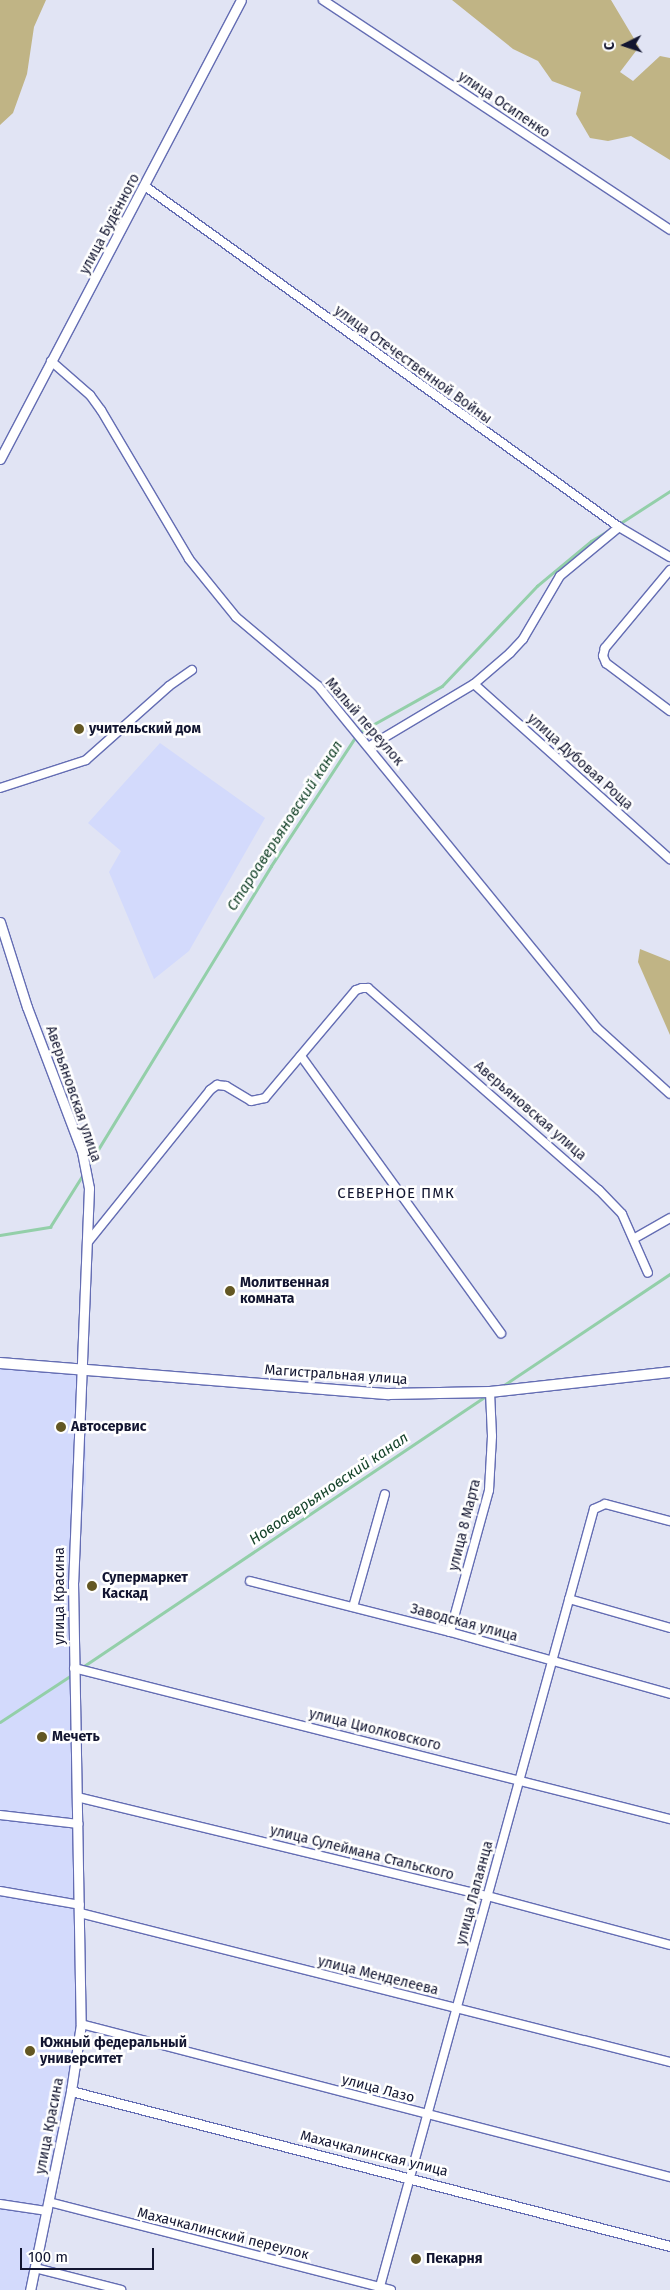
<!DOCTYPE html>
<meta charset="utf-8">
<style>
body{margin:0}
#map{position:relative;width:670px;height:2290px;overflow:hidden;background:#e1e4f4;font-family:"Fira Sans",sans-serif}
div>[style]{position:absolute}
[style*='--x']{left:calc(var(--x)*1px);top:calc(var(--y)*1px);width:calc(var(--w)*1px);rotate:calc(var(--a)*1deg)}
.built>*{inset:0;background:#d3dafc}
.green>*{inset:0;background:#c0b485}
.stream>*{height:2.5px;margin:-1.25px;padding:0 1.25px;transform-origin:1.25px;border-radius:1.25px;background:#93cfa9}
.roads{filter:drop-shadow(1px 0 #646db3) drop-shadow(-1px 0 #646db3) drop-shadow(0 1px #646db3) drop-shadow(0 -1px #646db3)}
.minor>*{height:8px;margin:-4px;padding:0 4px;transform-origin:4px;border-radius:4px;background:#fff}
.tertiary>*{height:9px;margin:-4.5px;padding:0 4.5px;transform-origin:4.5px;border-radius:4.5px;background:#fff}
.secondary>*{height:10px;margin:-5px;padding:0 5px;transform-origin:5px;border-radius:5px;background:#fff}
.dots>*{width:14px;height:14px;translate:-50% -50%;box-sizing:border-box;border:2px solid #fff;border-radius:50%}
span{translate:-50% -50%;white-space:nowrap;text-align:center;line-height:1.15;-webkit-text-stroke:5px #fff;paint-order:stroke}
.street-label{font-size:14px;color:#121530}
.poi-label{font-size:14px;color:#121530;font-weight:700}
.left{translate:0 -50%;text-align:left}
.water-label{font-size:15px;color:#15432a;font-style:italic}
.neighbourhood-label{font-size:15px;color:#121530;letter-spacing:1px}
.north{position:absolute;left:600px;top:20px;width:50px;height:50px;-webkit-text-stroke:4px #fff;paint-order:stroke;rotate:266deg;font-size:14px;font-weight:700;line-height:20px;text-align:center;color:#121530}
.north::after{content:'';display:block;margin:auto;width:18px;height:22px;background:#121530;clip-path:polygon(50% 0,100% 100%,50% 72%,0 100%)}
.scale{position:absolute;left:20px;top:2248px;width:134px;height:22px;box-sizing:border-box;border:2px solid #121530;border-top:0;padding-left:6px;font-size:15px;line-height:18px;white-space:nowrap;color:#121530;-webkit-text-stroke:4px #fff;paint-order:stroke}
</style>
<div id="map">
<div class="built">
<i style="clip-path:polygon(160px 743px,265px 818px,189px 951px,154px 979px,109px 872px,121px 851px,88px 823px)"></i>
<i style="clip-path:polygon(0 1359px,86px 1367px,86px 1483px,73px 1607px,79px 2039px,27px 2290px,0 2290px)"></i>
</div>
<div class="green">
<i style="clip-path:polygon(0 0,46px 0,34px 27px,27px 74px,13px 113px,0 125px)"></i>
<i style="clip-path:polygon(452px 0,611px 0,639px 47px,620px 72px,633px 81px,660px 56px,670px 58px,670px 160px,631px 136px,608px 141px,590px 138px,576px 114px,581px 92px,552px 81px,538px 61px,513px 49px)"></i>
<i style="clip-path:polygon(640px 949px,670px 961px,670px 1035px,638px 962px)"></i>
</div>
<div class="stream">
<i style="--x:619;--y:524;--w:61;--a:-32.9"></i>
<i style="--x:88;--y:1166;--w:351;--a:-58.6"></i>
<i style="--x:271;--y:866;--w:159;--a:-56.8"></i>
<i style="--x:358;--y:733;--w:96;--a:-29.2"></i>
<i style="--x:442;--y:686;--w:138;--a:-46.5"></i>
<i style="--x:537;--y:586;--w:70;--a:-39.8"></i>
<i style="--x:591;--y:541;--w:27;--a:-31"></i>
<i style="--x:0;--y:1235;--w:51;--a:-9.1"></i>
<i style="--x:50;--y:1227;--w:64;--a:-57.8"></i>
<i style="--x:501;--y:1387;--w:203;--a:-33.8"></i>
<i style="--x:81;--y:1668;--w:490;--a:-33.9"></i>
<i style="--x:0;--y:1722;--w:87;--a:-33.3"></i>
</div>
<div class="roads">
<div class="minor">
<i style="--x:323;--y:0;--w:416;--a:33.5"></i>
<i style="--x:146;--y:187;--w:583;--a:35.71"></i>
<i style="--x:619;--y:527;--w:59;--a:30.5"></i>
<i style="--x:51;--y:361;--w:52;--a:41.1"></i>
<i style="--x:90;--y:395;--w:19;--a:54"></i>
<i style="--x:101;--y:410;--w:173;--a:59.4"></i>
<i style="--x:189;--y:559;--w:75;--a:51"></i>
<i style="--x:236;--y:617;--w:107;--a:40.1"></i>
<i style="--x:318;--y:686;--w:441;--a:50.8"></i>
<i style="--x:597;--y:1028;--w:98;--a:42.1"></i>
<i style="--x:670;--y:570;--w:102;--a:129.8"></i>
<i style="--x:605;--y:648;--w:8;--a:104"></i>
<i style="--x:603;--y:656;--w:8;--a:67"></i>
<i style="--x:606;--y:663;--w:80;--a:36.9"></i>
<i style="--x:474;--y:684;--w:263;--a:41.8"></i>
<i style="--x:370;--y:746;--w:121;--a:-30.8"></i>
<i style="--x:474;--y:684;--w:48;--a:-40.7"></i>
<i style="--x:510;--y:653;--w:19;--a:-47"></i>
<i style="--x:523;--y:639;--w:73;--a:-59.6"></i>
<i style="--x:560;--y:576;--w:77;--a:-39.7"></i>
<i style="--x:0;--y:788;--w:90;--a:-18"></i>
<i style="--x:86;--y:760;--w:111;--a:-41.7"></i>
<i style="--x:169;--y:686;--w:28;--a:-35"></i>
<i style="--x:301;--y:1056;--w:342;--a:54.2"></i>
<i style="--x:635;--y:1238;--w:40;--a:-29.7"></i>
<i style="--x:88;--y:1242;--w:195;--a:-51.2"></i>
<i style="--x:210;--y:1090;--w:9;--a:-36"></i>
<i style="--x:217;--y:1085;--w:9;--a:6"></i>
<i style="--x:226;--y:1086;--w:29;--a:31"></i>
<i style="--x:251;--y:1101;--w:14;--a:-12"></i>
<i style="--x:265;--y:1098;--w:141;--a:-49.9"></i>
<i style="--x:356;--y:990;--w:6;--a:-18"></i>
<i style="--x:362;--y:988;--w:6;--a:0"></i>
<i style="--x:368;--y:988;--w:307;--a:41.2"></i>
<i style="--x:599;--y:1190;--w:33;--a:46"></i>
<i style="--x:622;--y:1214;--w:64;--a:66.2"></i>
<i style="--x:250;--y:1581;--w:206;--a:14.3"></i>
<i style="--x:450;--y:1632;--w:229;--a:15.7"></i>
<i style="--x:569;--y:1599;--w:105;--a:16"></i>
<i style="--x:353;--y:1607;--w:117;--a:-74.2"></i>
<i style="--x:450;--y:1632;--w:147;--a:-74.6"></i>
<i style="--x:489;--y:1490;--w:54;--a:-86.8"></i>
<i style="--x:492;--y:1436;--w:44;--a:-92.6"></i>
<i style="--x:74;--y:1668;--w:615;--a:14.22"></i>
<i style="--x:77;--y:1797;--w:422;--a:13.6"></i>
<i style="--x:487;--y:1896;--w:189;--a:15"></i>
<i style="--x:0;--y:1815;--w:79;--a:6.6"></i>
<i style="--x:0;--y:1891;--w:81;--a:9.9"></i>
<i style="--x:80;--y:1913;--w:609;--a:14.17"></i>
<i style="--x:81;--y:2024;--w:609;--a:14.56"></i>
<i style="--x:49;--y:2202;--w:353;--a:14.4"></i>
<i style="--x:0;--y:2204;--w:48;--a:8.5"></i>
<i style="--x:35;--y:2268;--w:89;--a:14.3"></i>
<i style="--x:379;--y:2290;--w:810;--a:-74.61"></i>
<i style="--x:594;--y:1509;--w:12;--a:-24"></i>
<i style="--x:605;--y:1504;--w:67;--a:14.7"></i>
</div>
<div class="tertiary">
<i style="--x:0;--y:459;--w:518;--a:-62.3"></i>
<i style="--x:0;--y:922;--w:89;--a:72.4"></i>
<i style="--x:27;--y:1007;--w:155;--a:69.2"></i>
<i style="--x:82;--y:1152;--w:37;--a:79"></i>
<i style="--x:89;--y:1188;--w:394;--a:92.3"></i>
<i style="--x:73;--y:1582;--w:442;--a:89"></i>
<i style="--x:81;--y:2024;--w:68;--a:98.5"></i>
<i style="--x:71;--y:2091;--w:203;--a:101.6"></i>
<i style="--x:71;--y:2091;--w:619;--a:14.51"></i>
</div>
<div class="secondary">
<i style="--x:0;--y:1363;--w:390;--a:4.6"></i>
<i style="--x:389;--y:1394;--w:101;--a:-1.1"></i>
<i style="--x:490;--y:1392;--w:181;--a:-6.3"></i>
</div>
</div>
<div class="dots">
<i style="left:79px;top:729px;background:#635723"></i>
<i style="left:230px;top:1291px;background:#635723"></i>
<i style="left:61px;top:1427px;background:#635723"></i>
<i style="left:92px;top:1586px;background:#635723"></i>
<i style="left:42px;top:1737px;background:#635723"></i>
<i style="left:30px;top:2051px;background:#635723"></i>
<i style="left:416px;top:2259px;background:#635723"></i>
</div>
<div class="street-label">
<span style="left:504px;top:105px;rotate:34deg">улица Осипенко</span>
<span style="left:110px;top:224px;rotate:-62deg">улица Будённого</span>
<span style="left:413px;top:365px;rotate:36deg">улица Отечественной Войны</span>
<span style="left:364px;top:722px;rotate:49deg">Малый переулок</span>
<span style="left:580px;top:762px;rotate:42deg">улица Дубовая Роща</span>
<span style="left:73px;top:1094px;rotate:71deg">Аверьяновская улица</span>
<span style="left:530px;top:1111px;rotate:41deg">Аверьяновская улица</span>
<span style="left:336px;top:1375px;rotate:4deg">Магистральная улица</span>
<span style="left:465px;top:1525px;rotate:-76deg">улица 8 Марта</span>
<span style="left:60px;top:1596px;rotate:-90deg">улица Красина</span>
<span style="left:464px;top:1623px;rotate:15deg">Заводская улица</span>
<span style="left:375px;top:1730px;rotate:14deg">улица Циолковского</span>
<span style="left:362px;top:1853px;rotate:14deg">улица Сулеймана Стальского</span>
<span style="left:475px;top:1893px;rotate:-75deg">улица Лалаянца</span>
<span style="left:378px;top:1976px;rotate:14deg">улица Менделеева</span>
<span style="left:378px;top:2089px;rotate:15deg">улица Лазо</span>
<span style="left:50px;top:2126px;rotate:-79deg">улица Красина</span>
<span style="left:374px;top:2154px;rotate:14deg">Махачкалинская улица</span>
<span style="left:223px;top:2234px;rotate:14deg">Махачкалинский переулок</span>
</div>
<div class="poi-label">
<span class="left" style="left:89px;top:729px">учительский дом</span>
<span class="left" style="left:240px;top:1291px">Молитвенная<br>комната</span>
<span class="left" style="left:71px;top:1427px">Автосервис</span>
<span class="left" style="left:102px;top:1586px">Супермаркет<br>Каскад</span>
<span class="left" style="left:52px;top:1737px">Мечеть</span>
<span class="left" style="left:40px;top:2051px">Южный федеральный<br>университет</span>
<span class="left" style="left:426px;top:2259px">Пекарня</span>
</div>
<div class="water-label">
<span style="left:285px;top:826px;rotate:-57deg">Староаверьяновский канал</span>
<span style="left:329px;top:1489px;rotate:-34deg">Новоаверьяновский канал</span>
</div>
<div class="neighbourhood-label">
<span style="left:396px;top:1194px">СЕВЕРНОЕ ПМК</span>
</div>
<div class="north">С</div>
<div class="scale">100 m</div>
</div>
